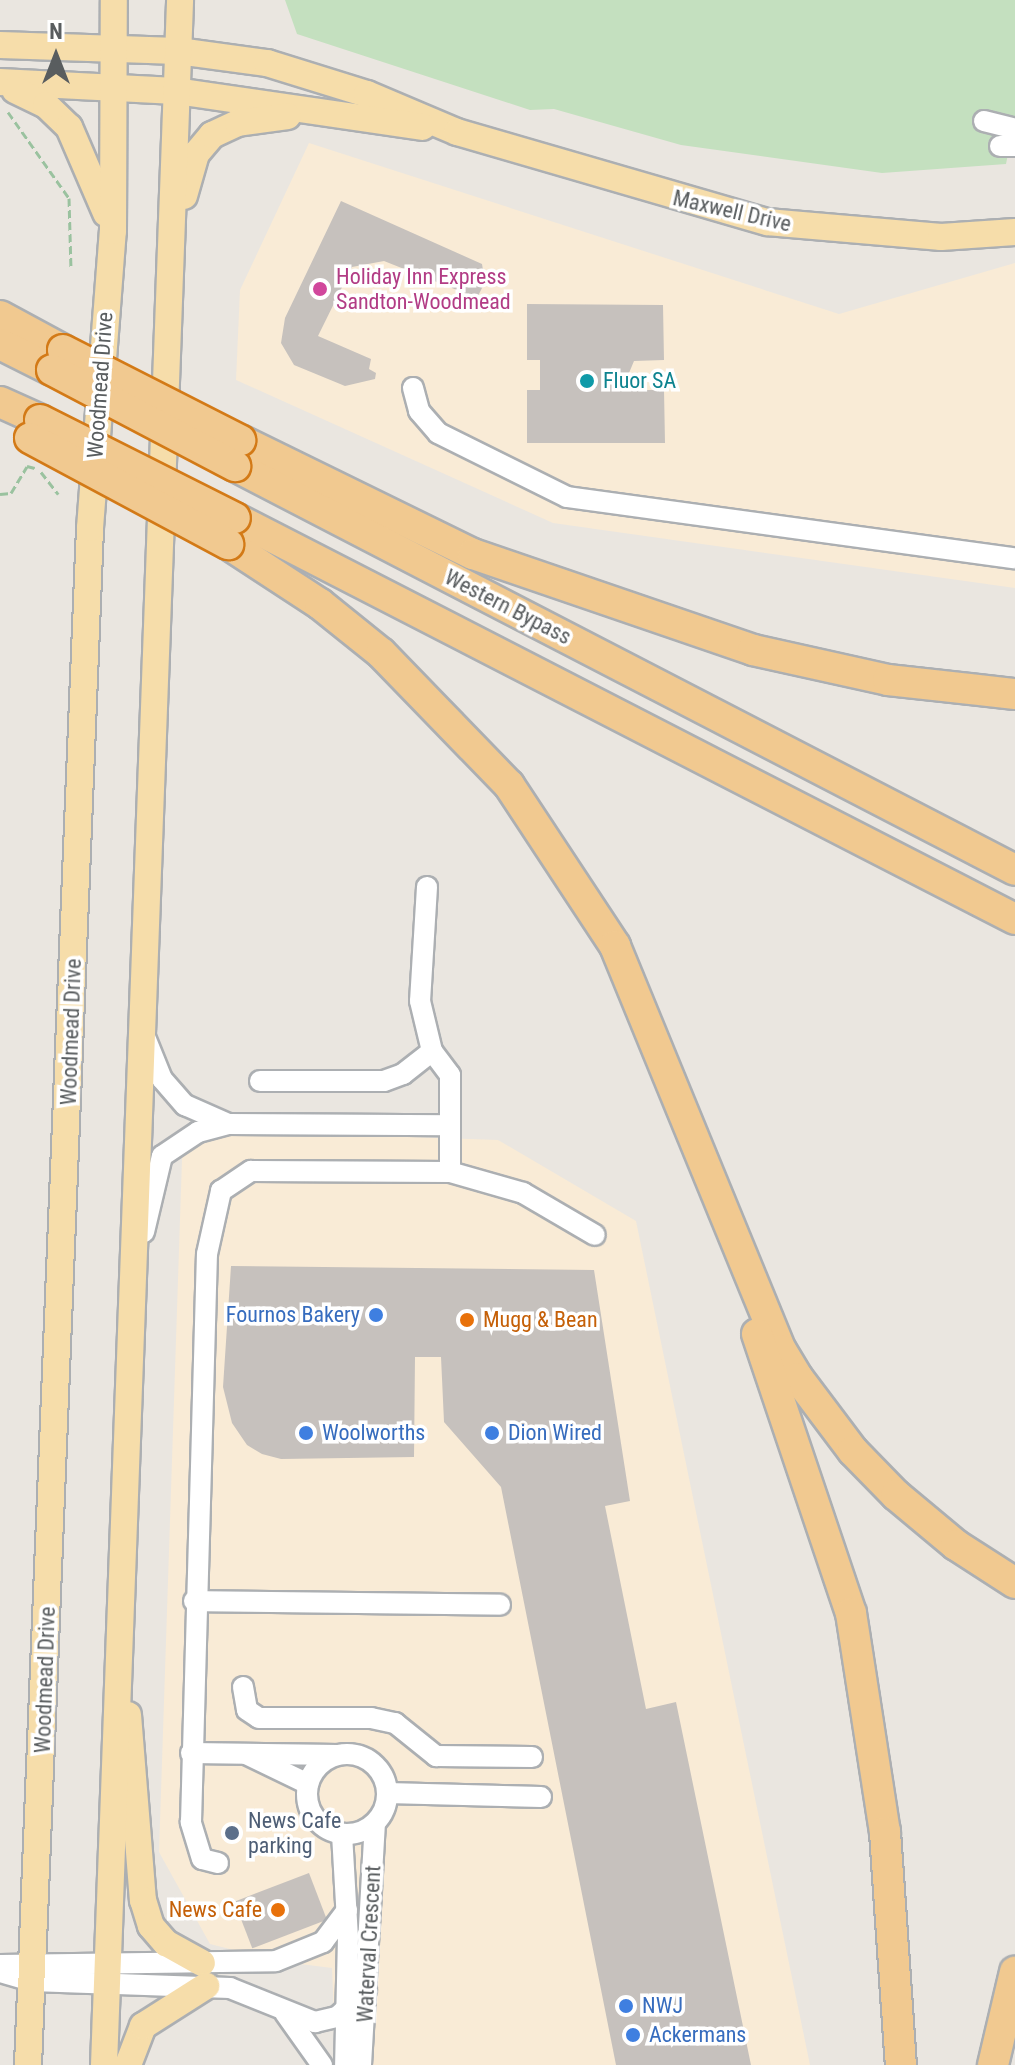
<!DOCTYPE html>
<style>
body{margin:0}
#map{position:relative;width:1015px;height:2065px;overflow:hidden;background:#eae6e0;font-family:"Roboto Condensed",sans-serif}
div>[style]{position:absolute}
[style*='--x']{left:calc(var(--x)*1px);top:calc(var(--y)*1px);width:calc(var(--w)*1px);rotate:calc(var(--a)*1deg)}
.commercial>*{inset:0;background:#f9ebd6}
.green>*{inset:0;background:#c4e0bf}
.building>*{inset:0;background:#c6c1bd;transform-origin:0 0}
.path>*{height:3px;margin-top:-1.5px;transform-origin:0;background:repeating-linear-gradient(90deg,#9ac29f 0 8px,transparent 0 12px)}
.roads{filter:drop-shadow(2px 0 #acafb2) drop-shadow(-2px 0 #acafb2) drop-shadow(0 2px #acafb2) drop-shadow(0 -2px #acafb2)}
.minor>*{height:20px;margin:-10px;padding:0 10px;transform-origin:10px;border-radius:10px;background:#fff}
.minor>.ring{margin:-10px;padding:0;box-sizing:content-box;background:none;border:20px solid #fff;border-radius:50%}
.major>*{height:26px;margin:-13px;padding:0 13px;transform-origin:13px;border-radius:13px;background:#f6ddaa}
.highway>*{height:30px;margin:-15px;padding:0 15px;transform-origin:15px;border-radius:15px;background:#f1c990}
.bridges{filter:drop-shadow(2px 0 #d37a17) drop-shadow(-2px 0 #d37a17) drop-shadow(0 2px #d37a17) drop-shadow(0 -2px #d37a17)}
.highway-bridge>*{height:30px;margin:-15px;padding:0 15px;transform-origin:15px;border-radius:15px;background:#f1c990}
.dots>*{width:22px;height:22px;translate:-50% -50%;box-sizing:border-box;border:4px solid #fff;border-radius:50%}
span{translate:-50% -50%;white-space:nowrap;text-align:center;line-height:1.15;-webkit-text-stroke:7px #fff;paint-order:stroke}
.street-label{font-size:22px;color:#595d5f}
.hotel-label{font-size:22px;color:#b23c85}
.left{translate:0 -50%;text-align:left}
.culture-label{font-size:22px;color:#0d838f}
.shop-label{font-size:22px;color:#366cbe}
.right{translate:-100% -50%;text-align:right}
.food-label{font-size:22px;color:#c56008}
.service-label{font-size:22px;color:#4e5e75}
.north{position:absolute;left:16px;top:16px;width:80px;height:80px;-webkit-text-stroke:6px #fff;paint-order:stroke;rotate:0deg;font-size:22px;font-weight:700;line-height:32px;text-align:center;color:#595d5f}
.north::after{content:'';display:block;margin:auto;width:28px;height:36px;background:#595d5f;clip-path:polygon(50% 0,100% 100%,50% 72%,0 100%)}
</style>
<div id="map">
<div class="commercial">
<i style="clip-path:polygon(309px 143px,839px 314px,1015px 263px,1015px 588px,553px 523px,236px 380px,240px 290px)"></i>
<i style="clip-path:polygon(183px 1129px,498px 1140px,636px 1221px,810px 2065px,336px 2065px,332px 1968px,276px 1961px,210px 1944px,159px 1852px)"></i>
</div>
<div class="green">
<i style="clip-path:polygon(285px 0,1015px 0,1015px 119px,1006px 164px,882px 173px,681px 145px,554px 109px,530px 110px,297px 34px)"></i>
</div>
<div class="building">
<i style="clip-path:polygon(341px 201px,482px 264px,485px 282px,477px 298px,384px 261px,352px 267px,318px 336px,371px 359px,369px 369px,376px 373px,375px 379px,345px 386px,294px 365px,281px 343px,285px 318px)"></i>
<i style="clip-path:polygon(527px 304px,663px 305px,664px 360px,634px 361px,629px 373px,638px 390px,664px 390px,665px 443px,527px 443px,527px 390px,540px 390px,540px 360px,527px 360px)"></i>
<i style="clip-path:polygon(231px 1266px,594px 1270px,630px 1501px,605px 1506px,646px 1709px,676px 1702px,751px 2065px,616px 2065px,501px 1487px,444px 1422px,441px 1357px,415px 1357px,414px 1457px,281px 1459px,262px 1454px,247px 1445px,232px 1423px,223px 1387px)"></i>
<i style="left:309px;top:1873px;width:50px;height:80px;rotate:69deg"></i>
</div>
<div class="path">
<i style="--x:8;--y:112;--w:105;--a:54.7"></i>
<i style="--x:69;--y:198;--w:71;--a:88.4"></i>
<i style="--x:41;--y:472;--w:28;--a:52"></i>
<i style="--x:0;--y:494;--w:11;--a:-5"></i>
<i style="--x:11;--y:493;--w:31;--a:-59"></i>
<i style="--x:27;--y:466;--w:8;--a:14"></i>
</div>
<div class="roads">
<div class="minor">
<i style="--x:984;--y:121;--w:32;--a:14"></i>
<i style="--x:1000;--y:146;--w:15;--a:0"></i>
<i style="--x:413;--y:388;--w:24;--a:75"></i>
<i style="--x:419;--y:411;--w:29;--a:49"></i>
<i style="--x:438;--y:433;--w:144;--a:26.4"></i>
<i style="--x:567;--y:497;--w:452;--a:7.8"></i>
<i style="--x:427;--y:887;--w:114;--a:93.5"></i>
<i style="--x:420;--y:1001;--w:51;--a:76.5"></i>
<i style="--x:432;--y:1051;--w:30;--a:53"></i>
<i style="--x:450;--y:1075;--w:97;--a:90"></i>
<i style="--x:145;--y:1037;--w:45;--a:68"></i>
<i style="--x:162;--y:1079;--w:35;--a:49"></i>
<i style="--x:185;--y:1105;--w:47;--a:23.8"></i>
<i style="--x:260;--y:1081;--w:124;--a:0"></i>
<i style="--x:384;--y:1081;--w:20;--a:-20"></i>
<i style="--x:403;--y:1074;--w:37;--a:-38"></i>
<i style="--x:144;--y:1232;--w:78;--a:-76.7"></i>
<i style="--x:162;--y:1156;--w:43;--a:-33.7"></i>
<i style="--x:198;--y:1132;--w:31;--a:-15"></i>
<i style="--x:228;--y:1124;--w:222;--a:0.3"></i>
<i style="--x:194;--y:1601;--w:306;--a:0.7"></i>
<i style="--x:243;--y:1687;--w:23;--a:80"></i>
<i style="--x:247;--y:1710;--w:14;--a:34"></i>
<i style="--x:259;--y:1718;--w:112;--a:0"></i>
<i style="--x:371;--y:1718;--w:25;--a:12"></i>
<i style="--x:395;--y:1723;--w:53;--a:38.8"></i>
<i style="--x:436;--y:1756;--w:96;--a:0.6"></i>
<i style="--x:191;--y:1753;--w:147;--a:0.8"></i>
<i style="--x:246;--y:1754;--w:69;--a:25.8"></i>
<i class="ring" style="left:307px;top:1754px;width:60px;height:60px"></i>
<i style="--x:387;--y:1793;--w:154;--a:1.5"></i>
<i style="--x:342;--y:1834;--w:103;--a:86.7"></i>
<i style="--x:348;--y:1937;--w:128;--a:91.3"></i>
<i style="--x:218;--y:1863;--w:16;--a:-166"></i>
<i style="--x:202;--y:1859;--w:39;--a:-107"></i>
<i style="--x:191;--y:1822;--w:568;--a:-88.39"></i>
<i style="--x:207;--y:1254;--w:65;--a:-77.5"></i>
<i style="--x:221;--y:1191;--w:36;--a:-34"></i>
<i style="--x:251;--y:1171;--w:199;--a:0.3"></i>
<i style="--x:450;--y:1172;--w:76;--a:16"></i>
<i style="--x:523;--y:1193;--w:83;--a:30.3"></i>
<i style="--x:0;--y:1965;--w:276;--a:-0.8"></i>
<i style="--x:276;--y:1961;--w:51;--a:-22"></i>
<i style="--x:323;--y:1942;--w:40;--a:-53"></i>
<i style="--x:0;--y:1972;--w:33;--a:16"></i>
<i style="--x:32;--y:1981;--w:198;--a:2"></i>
<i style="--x:230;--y:1988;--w:92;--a:21.8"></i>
<i style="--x:315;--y:2022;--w:23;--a:-13"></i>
<i style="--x:337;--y:2017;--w:40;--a:-43"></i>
<i style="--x:285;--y:2013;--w:64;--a:54.6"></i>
<i style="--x:361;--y:2065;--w:242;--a:-86.7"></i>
</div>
<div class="major">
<i style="--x:0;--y:45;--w:178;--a:1.9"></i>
<i style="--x:178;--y:51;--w:90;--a:7.7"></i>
<i style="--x:267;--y:63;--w:105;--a:17.2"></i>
<i style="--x:367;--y:94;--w:98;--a:22.9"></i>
<i style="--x:457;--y:132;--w:323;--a:16.2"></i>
<i style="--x:767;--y:222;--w:175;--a:4.9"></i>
<i style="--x:941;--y:237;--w:74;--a:-3.9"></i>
<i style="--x:0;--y:82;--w:176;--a:2.9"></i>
<i style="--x:176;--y:91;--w:249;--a:8.3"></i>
<i style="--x:15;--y:90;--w:34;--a:26"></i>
<i style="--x:46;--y:105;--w:32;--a:44"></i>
<i style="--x:69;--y:127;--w:94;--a:66.7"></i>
<i style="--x:184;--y:196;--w:44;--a:-74.1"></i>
<i style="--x:196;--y:154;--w:25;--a:-50"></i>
<i style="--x:212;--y:135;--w:29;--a:-25"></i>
<i style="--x:238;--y:123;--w:50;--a:-8"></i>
<i style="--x:128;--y:1715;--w:186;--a:85.4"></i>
<i style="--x:143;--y:1900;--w:27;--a:73"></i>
<i style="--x:151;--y:1926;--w:23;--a:49"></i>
<i style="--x:166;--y:1943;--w:41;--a:29.1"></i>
<i style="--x:28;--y:2065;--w:1538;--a:-87.69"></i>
<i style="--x:90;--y:528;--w:298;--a:-85.6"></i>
<i style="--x:113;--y:231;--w:231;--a:-89.8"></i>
<i style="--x:104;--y:2065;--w:2066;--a:-87.89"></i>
<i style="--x:128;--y:2065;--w:42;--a:-69"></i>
<i style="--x:143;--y:2026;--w:75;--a:-32.4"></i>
</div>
<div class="highway">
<i style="--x:0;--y:316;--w:72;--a:28.4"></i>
<i style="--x:0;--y:344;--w:58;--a:26.6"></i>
<i style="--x:0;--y:402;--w:44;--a:24.2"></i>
<i style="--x:240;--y:440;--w:259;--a:26.1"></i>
<i style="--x:473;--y:554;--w:296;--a:18.9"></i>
<i style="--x:753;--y:650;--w:138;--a:12.5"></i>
<i style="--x:888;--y:680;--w:128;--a:6.3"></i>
<i style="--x:235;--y:466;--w:878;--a:27.38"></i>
<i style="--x:235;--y:518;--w:877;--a:27.21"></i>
<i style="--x:228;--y:544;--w:110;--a:33.1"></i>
<i style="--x:320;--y:604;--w:78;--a:38.8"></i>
<i style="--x:381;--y:653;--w:184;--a:45.9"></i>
<i style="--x:509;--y:785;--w:193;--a:56.6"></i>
<i style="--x:615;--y:946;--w:437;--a:67.7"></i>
<i style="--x:781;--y:1350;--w:33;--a:59"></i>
<i style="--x:798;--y:1378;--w:91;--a:53"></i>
<i style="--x:853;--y:1451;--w:62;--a:45.7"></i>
<i style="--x:896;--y:1495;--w:78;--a:39.8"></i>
<i style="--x:956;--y:1545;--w:70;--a:32.8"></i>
<i style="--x:757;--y:1334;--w:294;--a:71.4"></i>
<i style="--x:851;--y:1613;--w:222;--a:81.2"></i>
<i style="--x:885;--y:1832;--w:234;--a:86.1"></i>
<i style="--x:993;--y:2065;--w:96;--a:-76.7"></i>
</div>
</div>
<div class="bridges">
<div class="highway-bridge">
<i style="--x:63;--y:350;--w:199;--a:27"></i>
<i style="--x:52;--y:370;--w:207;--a:27.7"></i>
<i style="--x:40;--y:420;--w:218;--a:26.7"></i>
<i style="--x:30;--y:438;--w:225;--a:28.2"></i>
</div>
</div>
<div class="dots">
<i style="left:320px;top:289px;background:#d1479c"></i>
<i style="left:587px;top:381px;background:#0f9aa8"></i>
<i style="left:376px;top:1315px;background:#3f7fe0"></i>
<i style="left:467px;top:1320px;background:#e8710a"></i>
<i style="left:306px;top:1433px;background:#3f7fe0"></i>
<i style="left:492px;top:1433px;background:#3f7fe0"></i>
<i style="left:232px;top:1833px;background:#5c6f8a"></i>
<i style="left:278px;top:1910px;background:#e8710a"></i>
<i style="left:626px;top:2006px;background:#3f7fe0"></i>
<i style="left:633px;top:2035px;background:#3f7fe0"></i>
</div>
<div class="street-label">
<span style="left:732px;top:211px;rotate:13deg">Maxwell Drive</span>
<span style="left:100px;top:385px;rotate:-86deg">Woodmead Drive</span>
<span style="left:508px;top:607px;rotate:27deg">Western Bypass</span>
<span style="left:71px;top:1032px;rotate:-88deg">Woodmead Drive</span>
<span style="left:45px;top:1680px;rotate:-88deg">Woodmead Drive</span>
<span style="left:369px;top:1944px;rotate:-87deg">Waterval Crescent</span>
</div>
<div class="hotel-label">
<span class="left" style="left:336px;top:289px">Holiday Inn Express<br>Sandton-Woodmead</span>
</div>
<div class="culture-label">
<span class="left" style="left:603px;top:381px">Fluor SA</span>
</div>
<div class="shop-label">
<span class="right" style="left:360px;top:1315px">Fournos Bakery</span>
<span class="left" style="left:322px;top:1433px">Woolworths</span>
<span class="left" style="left:508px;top:1433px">Dion Wired</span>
<span class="left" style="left:642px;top:2006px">NWJ</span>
<span class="left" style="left:649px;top:2035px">Ackermans</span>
</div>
<div class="food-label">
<span class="left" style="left:483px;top:1320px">Mugg &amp; Bean</span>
<span class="right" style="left:262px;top:1910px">News Cafe</span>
</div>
<div class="service-label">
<span class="left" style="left:248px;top:1833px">News Cafe<br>parking</span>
</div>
<div class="north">N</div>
</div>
